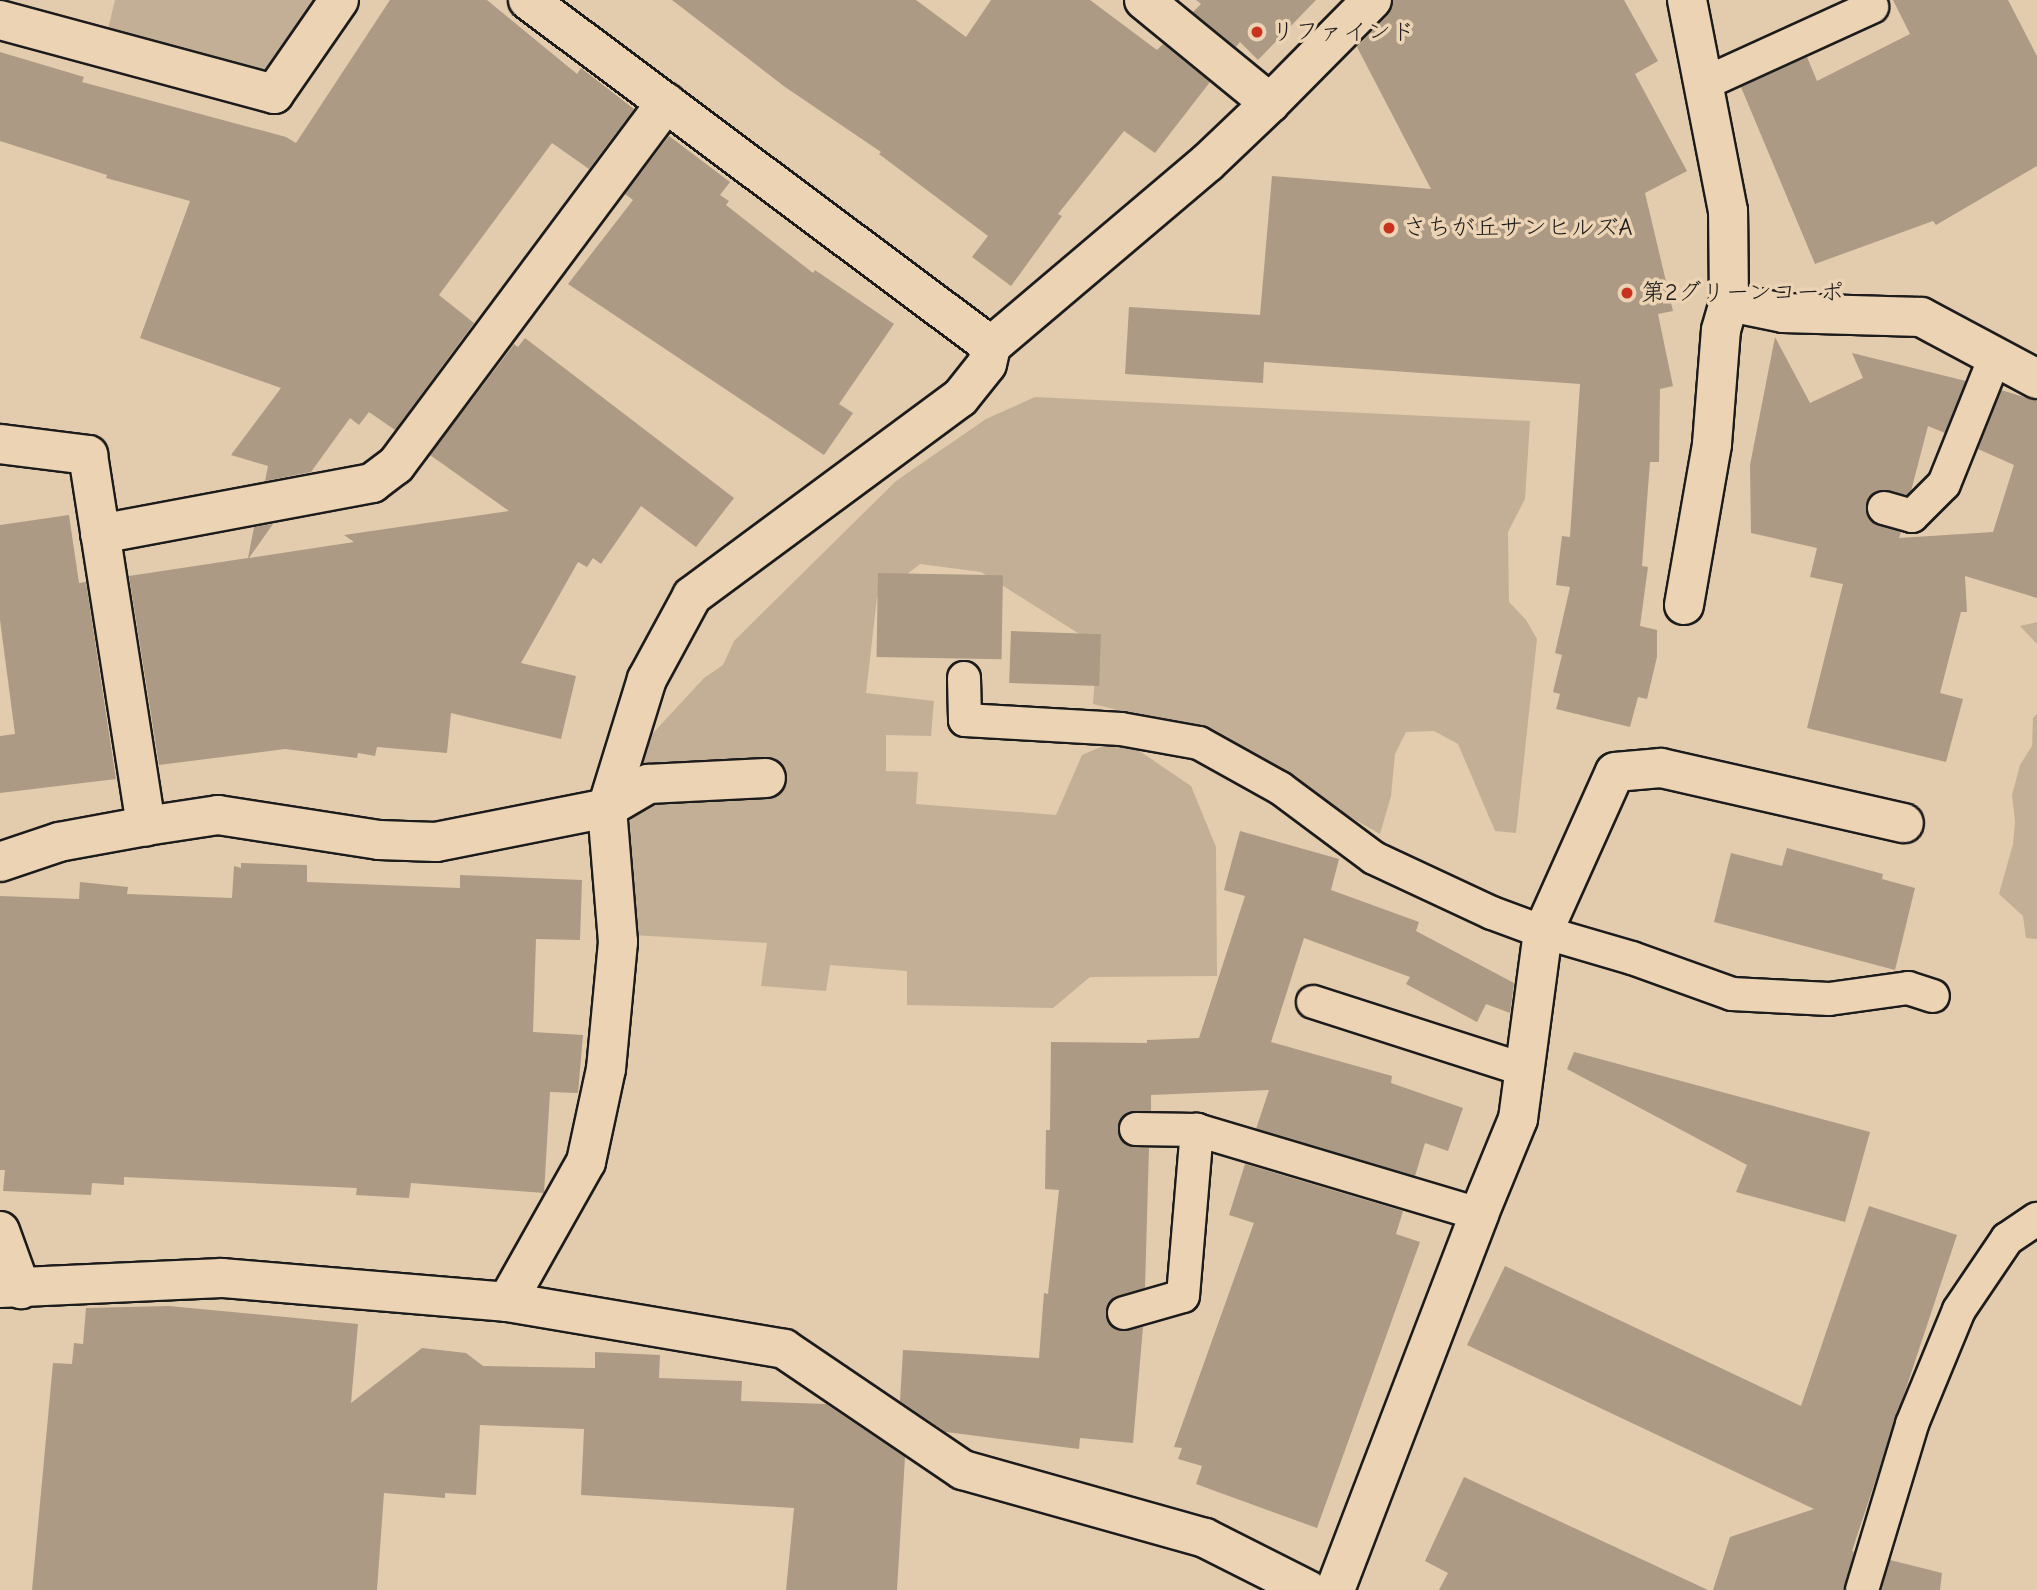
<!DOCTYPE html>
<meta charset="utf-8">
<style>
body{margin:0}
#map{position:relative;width:2037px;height:1590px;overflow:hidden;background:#e3ccad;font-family:"Comic Neue","Klee One",sans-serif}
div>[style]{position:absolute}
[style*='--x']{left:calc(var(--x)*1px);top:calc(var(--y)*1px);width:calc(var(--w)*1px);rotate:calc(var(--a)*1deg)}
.green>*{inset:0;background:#c2af95}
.building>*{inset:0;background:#ac9a85;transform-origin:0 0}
.roads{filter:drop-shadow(2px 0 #1c1c1c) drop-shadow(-2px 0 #1c1c1c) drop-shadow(0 2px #1c1c1c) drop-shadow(0 -2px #1c1c1c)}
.service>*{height:32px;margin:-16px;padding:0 16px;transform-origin:16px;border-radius:16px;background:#ebd3b3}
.minor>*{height:38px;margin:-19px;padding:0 19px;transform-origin:19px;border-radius:19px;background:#ebd3b3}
.dots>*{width:19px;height:19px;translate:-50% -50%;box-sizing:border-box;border:4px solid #ebd3b3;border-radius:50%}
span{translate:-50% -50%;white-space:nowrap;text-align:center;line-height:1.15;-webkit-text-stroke:7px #ebd3b3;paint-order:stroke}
.poi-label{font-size:24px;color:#1c1c1c}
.left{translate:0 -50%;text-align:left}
</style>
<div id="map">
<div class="green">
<i style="clip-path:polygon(115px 0,314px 0,266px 73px,108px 29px)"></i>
<i style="clip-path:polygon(1035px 397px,1530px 421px,1525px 499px,1508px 532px,1509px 602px,1526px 620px,1537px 639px,1516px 833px,1495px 831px,1458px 744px,1434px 731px,1406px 732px,1395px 754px,1391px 796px,1380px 834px,1196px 729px,1093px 704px,1097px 645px,981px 572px,920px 564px,877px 598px,866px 693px,934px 701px,931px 736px,886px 735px,886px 771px,918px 772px,916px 804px,1056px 815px,1082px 755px,1103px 746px,1132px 746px,1191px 786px,1216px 847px,1217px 976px,1090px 977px,1053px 1008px,907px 1005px,907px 971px,830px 965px,826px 991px,761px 986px,767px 943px,632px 935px,629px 759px,704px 678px,723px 665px,734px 641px,896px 481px,986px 419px)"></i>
<i style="clip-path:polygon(2037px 622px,2037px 644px,2020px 626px)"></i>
<i style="clip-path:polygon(2037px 714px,2037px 939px,2026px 938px,2023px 916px,1999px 894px,2013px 844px,2015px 822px,2012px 795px,2020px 765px,2032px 746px,2033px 718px)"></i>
</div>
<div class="building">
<i style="clip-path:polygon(390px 0,487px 0,577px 74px,581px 68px,634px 109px,589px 169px,552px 143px,439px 295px,474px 323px,395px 430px,369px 412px,359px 425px,350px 418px,311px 472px,265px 481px,268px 466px,231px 455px,281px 388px,140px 338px,190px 201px,106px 178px,107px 175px,0 141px,0 52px,84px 77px,82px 82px,286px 137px,296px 143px)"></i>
<i style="clip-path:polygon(672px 0,916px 0,966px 37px,991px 0,1090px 0,1157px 50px,1163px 44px,1210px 82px,1155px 153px,1124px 131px,1058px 214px,1062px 216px,1011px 286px,972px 257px,988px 236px,879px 154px,881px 152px,785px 87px)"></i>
<i style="clip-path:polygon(1196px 0,1316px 0,1258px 60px,1240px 42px,1236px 47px,1193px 12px,1201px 4px)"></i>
<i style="clip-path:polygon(1393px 0,1624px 0,1658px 61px,1635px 74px,1687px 171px,1645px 193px,1673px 311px,1658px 314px,1673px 386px,1660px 389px,1659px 462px,1650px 462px,1642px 566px,1648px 567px,1640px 626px,1657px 630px,1657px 657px,1647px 699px,1638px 697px,1630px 727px,1556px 709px,1560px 694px,1553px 692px,1562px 655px,1555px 653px,1570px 587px,1556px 585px,1562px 536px,1570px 537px,1580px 384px,1264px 362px,1263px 383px,1125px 374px,1129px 307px,1260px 315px,1272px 176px,1431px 189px,1357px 47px,1388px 15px)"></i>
<i style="clip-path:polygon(1893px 0,2008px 0,2037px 56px,2037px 166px,1936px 225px,1933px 221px,1815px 264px,1741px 87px,1807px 57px,1817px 81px,1910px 34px)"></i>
<i style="clip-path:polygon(669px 136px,730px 182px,720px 195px,729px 201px,726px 205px,813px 273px,815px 270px,894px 324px,839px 404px,853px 413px,824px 455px,568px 284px,633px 200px,625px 194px)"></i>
<i style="clip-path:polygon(1775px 337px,1810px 403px,1863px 378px,1852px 353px,1966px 381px,1945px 433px,1928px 426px,1911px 491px,1907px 495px,1879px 490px,1867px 502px,1866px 512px,1870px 520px,1901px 532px,1899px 538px,1993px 532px,2014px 465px,1978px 449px,2001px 390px,2037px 401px,2037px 598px,1965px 576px,1967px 612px,1961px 612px,1940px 693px,1963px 699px,1946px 762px,1807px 728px,1843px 584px,1810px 577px,1817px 548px,1751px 533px,1750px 465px)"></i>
<i style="clip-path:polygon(525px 338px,734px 498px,696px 547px,641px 506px,601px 564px,593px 558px,587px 567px,578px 562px,521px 663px,576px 676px,561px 739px,451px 713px,447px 753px,377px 747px,375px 756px,358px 753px,357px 758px,285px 749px,159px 765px,129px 576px,248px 558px,254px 527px,273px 524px,249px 558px,354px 542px,344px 535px,509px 511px,430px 455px,509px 351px,514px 344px,518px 347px)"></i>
<i style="clip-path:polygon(69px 515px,79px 583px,86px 582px,116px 779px,0 793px,0 736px,15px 734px,0 620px,0 525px)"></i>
<i style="left:878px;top:573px;width:125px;height:84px;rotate:1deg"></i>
<i style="left:1011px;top:631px;width:90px;height:52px;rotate:2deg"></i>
<i style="clip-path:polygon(1240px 831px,1339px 859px,1331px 890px,1419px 922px,1416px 931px,1514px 983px,1510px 1013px,1486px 1004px,1477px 1022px,1406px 984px,1410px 977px,1304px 938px,1271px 1042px,1392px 1076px,1391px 1083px,1463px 1108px,1448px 1151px,1425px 1143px,1415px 1176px,1256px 1129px,1269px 1090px,1151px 1095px,1151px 1111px,1128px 1113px,1118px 1128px,1120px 1137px,1126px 1144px,1149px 1148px,1145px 1288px,1118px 1296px,1106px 1309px,1107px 1319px,1119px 1331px,1143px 1327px,1133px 1443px,1080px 1438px,1079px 1449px,946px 1432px,900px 1401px,903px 1350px,1039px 1358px,1044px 1293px,1048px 1294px,1059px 1190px,1045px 1189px,1046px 1130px,1050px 1130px,1051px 1042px,1147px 1043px,1147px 1040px,1199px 1038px,1245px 896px,1224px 890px)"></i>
<i style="clip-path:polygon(1787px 848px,1883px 874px,1882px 879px,1915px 888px,1895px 970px,1714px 922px,1731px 853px,1782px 866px)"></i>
<i style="clip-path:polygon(241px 863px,307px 865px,307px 882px,460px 888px,460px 875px,582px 880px,580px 940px,536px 939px,533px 1032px,583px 1035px,578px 1093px,550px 1092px,544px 1193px,411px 1183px,409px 1198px,356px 1195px,357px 1188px,124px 1177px,124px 1185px,92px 1183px,91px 1195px,3px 1191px,5px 1170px,0 1170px,0 896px,79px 899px,80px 882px,128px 887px,127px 894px,232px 898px,234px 866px,241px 868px)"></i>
<i style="clip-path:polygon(1574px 1052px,1870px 1132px,1845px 1222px,1736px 1192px,1747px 1165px,1567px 1069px)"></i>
<i style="clip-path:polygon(1245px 1164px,1403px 1211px,1396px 1234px,1420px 1242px,1317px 1528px,1196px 1484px,1202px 1466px,1178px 1459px,1182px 1448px,1174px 1447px,1254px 1223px,1229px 1215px)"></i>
<i style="clip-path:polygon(1869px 1206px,1957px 1235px,1852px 1551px,1854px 1552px,1844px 1590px,1713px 1590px,1730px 1537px,1814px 1509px,1467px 1345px,1505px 1266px,1801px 1406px)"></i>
<i style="clip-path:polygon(169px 1306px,358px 1324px,351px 1403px,422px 1348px,466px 1353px,483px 1366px,595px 1368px,595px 1352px,660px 1355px,659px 1378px,742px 1381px,741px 1401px,826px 1404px,905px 1457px,897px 1590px,786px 1590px,794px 1508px,581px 1495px,584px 1429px,480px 1425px,476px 1495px,445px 1493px,445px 1498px,384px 1493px,377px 1590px,32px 1590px,53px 1363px,72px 1364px,74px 1343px,83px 1344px,86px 1308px)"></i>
<i style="clip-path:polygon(1464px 1477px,1708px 1590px,1439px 1590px,1448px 1573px,1425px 1561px)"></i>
<i style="clip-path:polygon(1890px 1560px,1942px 1573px,1940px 1590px,1881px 1590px)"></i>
</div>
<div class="roads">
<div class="service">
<i style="--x:1703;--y:84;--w:186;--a:-24.5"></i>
<i style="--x:1884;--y:508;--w:29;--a:16"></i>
<i style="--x:1912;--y:516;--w:45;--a:-45"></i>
<i style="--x:1944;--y:484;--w:137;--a:-68.1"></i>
<i style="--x:964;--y:678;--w:42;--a:88.6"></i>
<i style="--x:965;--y:720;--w:156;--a:3.3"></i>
<i style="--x:1121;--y:729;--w:79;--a:10.2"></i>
<i style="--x:1199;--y:743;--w:93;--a:29.1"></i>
<i style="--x:1280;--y:788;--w:117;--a:36.7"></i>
<i style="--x:1374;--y:858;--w:130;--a:25"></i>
<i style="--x:1492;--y:913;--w:54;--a:20.4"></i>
<i style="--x:1543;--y:932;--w:93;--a:16.3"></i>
<i style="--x:1632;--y:958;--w:106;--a:19.8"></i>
<i style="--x:1732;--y:994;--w:97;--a:3"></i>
<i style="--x:1829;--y:999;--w:80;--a:-7.9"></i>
<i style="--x:1908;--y:988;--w:26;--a:18"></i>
<i style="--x:1313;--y:1002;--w:223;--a:17.8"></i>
<i style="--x:1136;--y:1129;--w:61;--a:0.9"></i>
<i style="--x:1197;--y:1130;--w:294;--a:16.6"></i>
<i style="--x:1124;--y:1313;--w:61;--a:-16.1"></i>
<i style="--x:1183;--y:1296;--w:167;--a:-85.2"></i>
<i style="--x:1862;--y:1590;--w:173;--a:-73.2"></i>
<i style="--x:1912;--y:1424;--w:123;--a:-67.6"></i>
<i style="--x:1959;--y:1310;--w:86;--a:-55.9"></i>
<i style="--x:2007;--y:1239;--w:36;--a:-34"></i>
</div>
<div class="minor">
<i style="--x:528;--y:0;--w:578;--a:36.77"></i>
<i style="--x:991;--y:346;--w:283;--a:-40.3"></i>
<i style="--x:1207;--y:163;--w:87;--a:-43.6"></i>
<i style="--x:1144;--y:0;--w:163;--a:39.3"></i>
<i style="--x:1270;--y:103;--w:145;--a:-45.3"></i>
<i style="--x:0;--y:20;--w:284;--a:15.1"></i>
<i style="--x:274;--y:94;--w:114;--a:-55.3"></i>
<i style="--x:1729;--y:302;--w:55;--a:11.5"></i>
<i style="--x:1783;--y:313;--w:138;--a:1.7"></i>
<i style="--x:1921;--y:317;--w:132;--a:28.1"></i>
<i style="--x:0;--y:444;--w:89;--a:7.1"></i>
<i style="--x:88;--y:455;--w:376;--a:81.1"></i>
<i style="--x:146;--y:826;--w:88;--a:169.6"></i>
<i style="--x:59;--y:842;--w:62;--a:161.3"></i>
<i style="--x:100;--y:534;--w:277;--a:-10.6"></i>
<i style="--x:372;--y:483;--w:30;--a:-37"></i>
<i style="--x:396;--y:465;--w:452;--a:-53.3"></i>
<i style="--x:1684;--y:605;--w:163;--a:-80.1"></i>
<i style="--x:1712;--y:444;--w:114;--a:-85.5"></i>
<i style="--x:1721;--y:330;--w:29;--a:-74"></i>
<i style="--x:1729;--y:302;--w:91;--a:-90.6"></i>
<i style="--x:1728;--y:211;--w:215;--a:-101"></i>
<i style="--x:146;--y:826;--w:73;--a:-8.7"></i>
<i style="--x:218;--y:815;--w:163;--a:8.8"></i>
<i style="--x:379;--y:840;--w:57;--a:2"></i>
<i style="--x:436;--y:842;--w:174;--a:-11.2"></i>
<i style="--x:607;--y:808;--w:48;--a:-30.3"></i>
<i style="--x:648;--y:784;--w:118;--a:-2.9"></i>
<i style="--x:0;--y:1231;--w:62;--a:70.1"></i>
<i style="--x:0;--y:1288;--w:222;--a:-2.6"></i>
<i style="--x:222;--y:1278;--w:286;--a:4.8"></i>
<i style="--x:507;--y:1302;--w:281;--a:9.6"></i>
<i style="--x:784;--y:1349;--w:216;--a:34.1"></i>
<i style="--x:963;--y:1470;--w:251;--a:15.7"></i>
<i style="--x:1205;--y:1538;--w:115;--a:26.8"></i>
<i style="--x:507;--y:1302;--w:161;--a:-60.6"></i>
<i style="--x:586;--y:1162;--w:95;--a:-77.9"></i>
<i style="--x:606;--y:1069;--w:128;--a:-84.6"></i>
<i style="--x:618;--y:942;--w:134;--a:-94.7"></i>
<i style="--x:607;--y:808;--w:135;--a:-72.8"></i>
<i style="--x:647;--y:679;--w:94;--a:-61.5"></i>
<i style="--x:692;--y:596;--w:333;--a:-36.5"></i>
<i style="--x:960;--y:398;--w:43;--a:-51.5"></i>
<i style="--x:987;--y:364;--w:18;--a:-77"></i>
<i style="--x:1335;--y:1590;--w:403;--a:-69"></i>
<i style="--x:1479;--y:1214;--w:103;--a:-67.7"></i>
<i style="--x:1518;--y:1119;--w:189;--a:-82.4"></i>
<i style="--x:1543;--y:932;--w:175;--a:-65.8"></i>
<i style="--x:1615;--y:772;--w:46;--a:-5"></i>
<i style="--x:1661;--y:768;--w:249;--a:12.8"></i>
</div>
</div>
<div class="dots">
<i style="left:1257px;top:32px;background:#c8321e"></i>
<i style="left:1389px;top:228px;background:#c8321e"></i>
<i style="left:1627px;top:293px;background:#c8321e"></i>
</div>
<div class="poi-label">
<span class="left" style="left:1271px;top:32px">リファインド</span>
<span class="left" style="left:1403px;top:228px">さちが丘サンヒルズA</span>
<span class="left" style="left:1641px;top:293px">第2グリーンコーポ</span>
</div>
</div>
